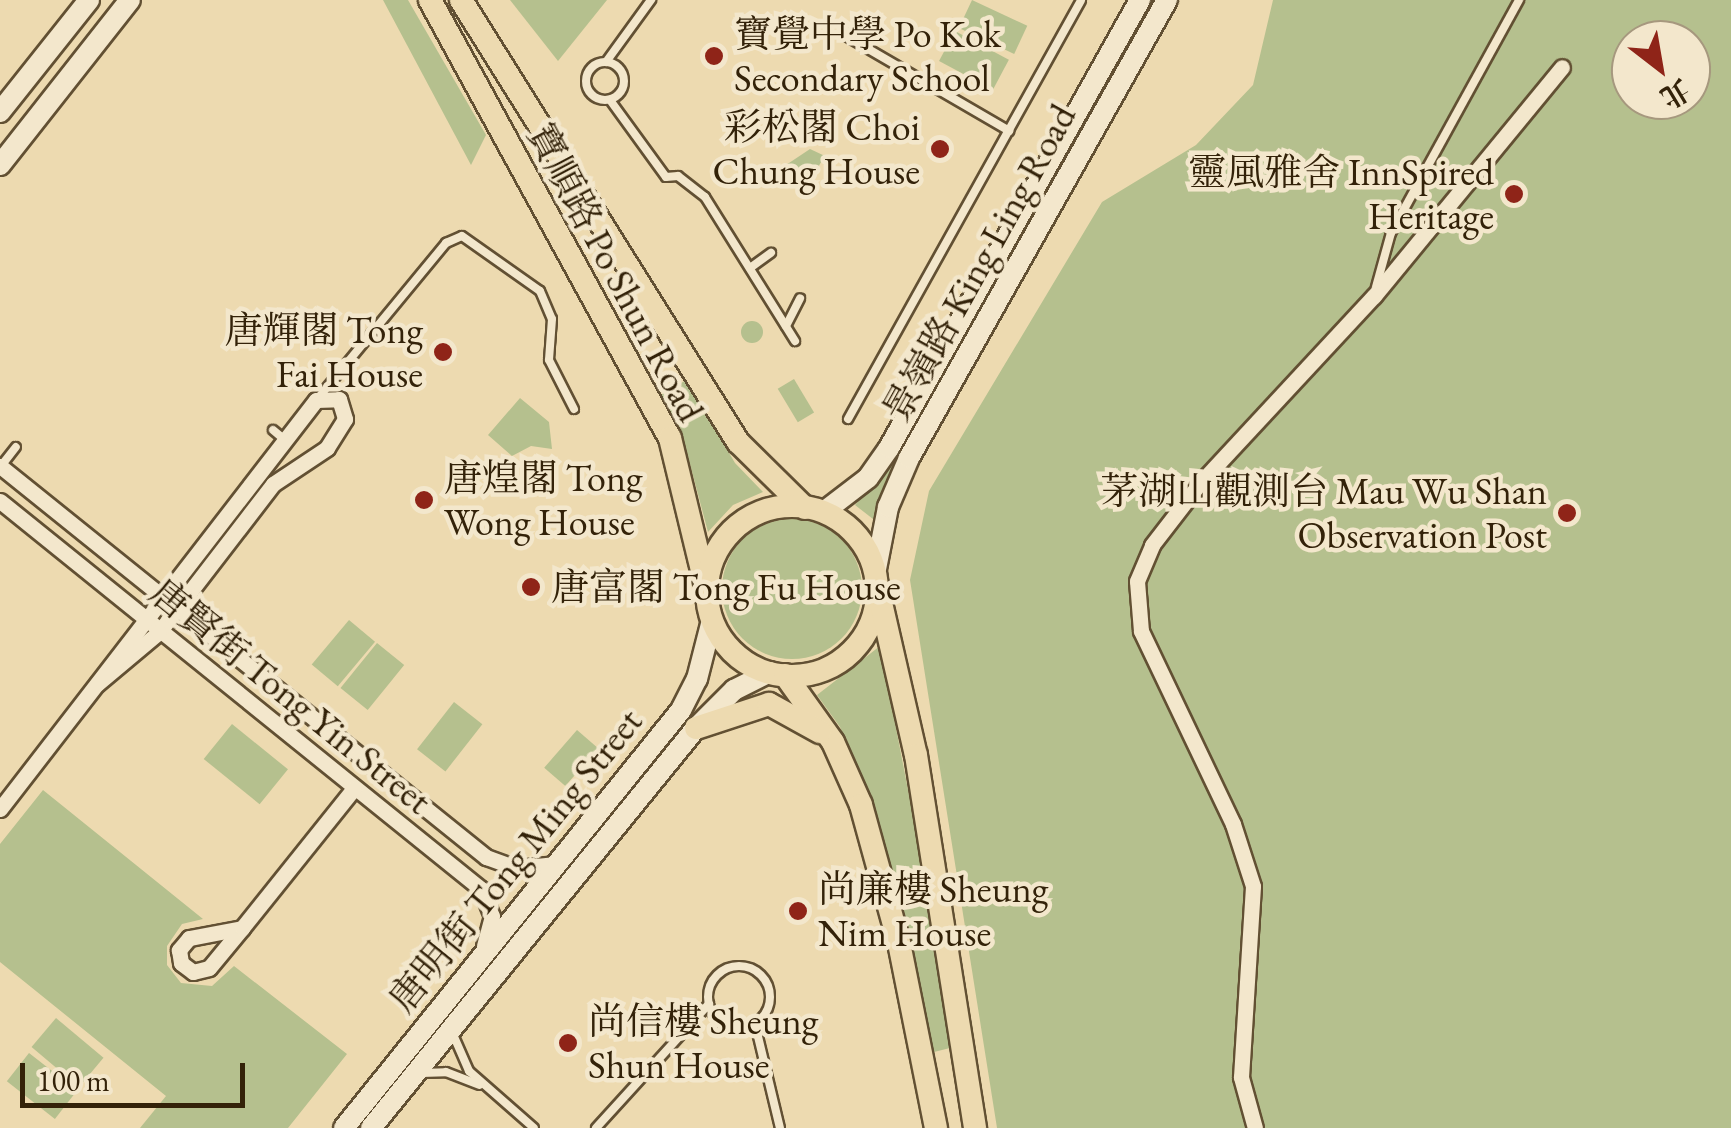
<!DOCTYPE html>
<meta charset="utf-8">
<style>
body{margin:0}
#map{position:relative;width:1731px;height:1128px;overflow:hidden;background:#eddab0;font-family:"EB Garamond","Noto Serif TC",serif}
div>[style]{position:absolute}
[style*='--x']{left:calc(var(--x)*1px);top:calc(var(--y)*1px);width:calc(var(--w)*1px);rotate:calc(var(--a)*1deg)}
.green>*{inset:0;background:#b5c08e;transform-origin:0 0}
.round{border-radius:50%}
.roads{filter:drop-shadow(2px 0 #625033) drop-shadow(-2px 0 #625033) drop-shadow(0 2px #625033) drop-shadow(0 -2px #625033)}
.lane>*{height:8px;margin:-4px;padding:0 4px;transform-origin:4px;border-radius:4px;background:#f3e7cc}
.lane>.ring{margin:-4px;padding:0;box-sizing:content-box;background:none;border:8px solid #f3e7cc;border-radius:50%}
.street>*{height:15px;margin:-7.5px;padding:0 7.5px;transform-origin:7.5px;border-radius:7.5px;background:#f3e7cc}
.secondary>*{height:20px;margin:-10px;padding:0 10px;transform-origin:10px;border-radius:10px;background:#f3e7cc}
.primary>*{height:22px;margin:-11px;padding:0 11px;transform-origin:11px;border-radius:11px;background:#eddab0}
.primary>.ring{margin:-11px;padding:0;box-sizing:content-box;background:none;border:22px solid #eddab0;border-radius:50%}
.dots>*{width:28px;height:28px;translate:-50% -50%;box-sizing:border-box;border:5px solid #f3e7cc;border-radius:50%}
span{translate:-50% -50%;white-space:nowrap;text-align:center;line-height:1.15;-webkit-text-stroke:9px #f3e7cc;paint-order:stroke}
.poi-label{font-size:38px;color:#332209}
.left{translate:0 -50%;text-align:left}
.right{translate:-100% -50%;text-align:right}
.street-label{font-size:38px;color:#332209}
.north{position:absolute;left:1611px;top:20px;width:100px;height:100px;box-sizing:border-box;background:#f3e7cc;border:2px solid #a6987e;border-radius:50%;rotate:149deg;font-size:28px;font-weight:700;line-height:40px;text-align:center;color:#332209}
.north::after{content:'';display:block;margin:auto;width:35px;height:45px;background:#8f2418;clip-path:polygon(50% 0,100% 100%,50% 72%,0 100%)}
.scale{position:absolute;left:20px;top:1063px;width:225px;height:45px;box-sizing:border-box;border:5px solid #332209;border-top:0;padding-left:12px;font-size:30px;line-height:35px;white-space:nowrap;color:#332209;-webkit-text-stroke:8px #f3e7cc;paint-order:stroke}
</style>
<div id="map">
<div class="green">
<i style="clip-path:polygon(383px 0,408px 0,486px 135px,471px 165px)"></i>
<i style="clip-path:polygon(510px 0,607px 0,558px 61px)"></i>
<i style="left:972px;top:0;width:61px;height:31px;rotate:25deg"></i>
<i style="clip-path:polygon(evenodd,1273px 0,1731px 0,1731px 1128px,997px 1128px,910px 580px,929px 491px,1102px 202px,1196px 145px,1253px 85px,1273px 0,1631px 40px,1691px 40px,1691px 100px,1631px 100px,1631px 40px)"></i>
<i style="left:955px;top:31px;width:61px;height:34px;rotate:28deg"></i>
<i style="clip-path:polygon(810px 149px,825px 156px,808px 183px,786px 165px)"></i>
<i class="round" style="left:741px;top:321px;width:22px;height:22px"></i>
<i style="left:794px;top:379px;width:39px;height:19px;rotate:59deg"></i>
<i style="clip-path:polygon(686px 380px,735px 463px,763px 492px,733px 505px,708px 532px,686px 449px,661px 395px)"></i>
<i style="clip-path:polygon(520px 398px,549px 422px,552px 449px,531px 446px,512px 456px,488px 435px)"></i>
<i style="clip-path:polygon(895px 457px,899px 460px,873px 519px,855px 505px)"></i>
<i class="round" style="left:722px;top:519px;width:140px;height:140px"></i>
<i style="left:349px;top:620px;width:34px;height:58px;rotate:40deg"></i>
<i style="left:377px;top:643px;width:35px;height:58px;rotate:39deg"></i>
<i style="clip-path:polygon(880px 646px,958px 1046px,934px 1052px,875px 814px,840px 727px,817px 695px)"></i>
<i style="left:454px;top:702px;width:36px;height:60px;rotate:38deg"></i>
<i style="left:232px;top:724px;width:72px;height:45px;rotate:39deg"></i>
<i style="left:577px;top:730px;width:28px;height:50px;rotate:41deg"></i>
<i style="clip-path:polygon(43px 790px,203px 919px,182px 924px,167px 946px,167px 965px,181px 983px,212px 986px,234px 966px,347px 1054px,288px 1128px,140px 1128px,166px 1096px,0 962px,0 844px)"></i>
<i style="left:56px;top:1018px;width:62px;height:38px;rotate:40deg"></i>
<i style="left:29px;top:1053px;width:61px;height:36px;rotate:38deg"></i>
</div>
<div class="roads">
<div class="lane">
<i style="--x:846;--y:36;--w:189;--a:30.2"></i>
<i style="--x:606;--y:62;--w:77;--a:-54"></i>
<i class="ring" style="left:586px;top:62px;width:30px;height:30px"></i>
<i style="--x:610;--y:100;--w:95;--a:54"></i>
<i style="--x:666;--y:177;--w:12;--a:-5"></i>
<i style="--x:678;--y:176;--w:34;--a:38"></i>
<i style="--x:705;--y:197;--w:170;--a:58"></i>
<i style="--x:750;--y:268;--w:26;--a:-36"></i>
<i style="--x:1376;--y:287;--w:56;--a:-74.5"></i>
<i style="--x:1391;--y:233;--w:266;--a:-61.2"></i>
<i style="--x:786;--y:326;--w:31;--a:-63"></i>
<i style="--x:319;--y:397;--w:200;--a:-50.5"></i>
<i style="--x:446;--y:243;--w:17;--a:-24"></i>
<i style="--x:462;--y:236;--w:95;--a:35.2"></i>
<i style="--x:540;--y:291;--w:30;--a:67"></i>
<i style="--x:552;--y:319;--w:41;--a:94.2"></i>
<i style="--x:549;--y:360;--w:55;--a:63"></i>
<i style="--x:848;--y:419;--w:479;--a:-60.9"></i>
<i style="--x:273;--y:430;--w:16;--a:40"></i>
<i style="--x:1;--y:466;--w:24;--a:-52"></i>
<i class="ring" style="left:708px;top:966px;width:54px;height:54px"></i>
<i style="--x:755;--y:1024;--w:107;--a:76.5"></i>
<i style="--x:452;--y:1032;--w:43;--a:66.4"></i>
<i style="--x:469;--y:1071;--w:86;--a:41.2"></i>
<i style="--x:421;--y:1073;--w:25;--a:-2"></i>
<i style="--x:446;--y:1072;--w:36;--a:21"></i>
<i style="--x:596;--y:1128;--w:168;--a:-47.7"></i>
</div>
<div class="street">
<i style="--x:0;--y:466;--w:624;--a:38.82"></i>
<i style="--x:486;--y:857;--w:33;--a:20"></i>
<i style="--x:517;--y:868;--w:39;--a:-6"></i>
<i style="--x:0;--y:501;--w:618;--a:38.89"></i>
<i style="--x:481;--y:889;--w:29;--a:68"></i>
<i style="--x:492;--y:916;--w:31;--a:105"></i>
<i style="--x:0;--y:809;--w:517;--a:-52.31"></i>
<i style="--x:316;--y:400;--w:23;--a:-2"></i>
<i style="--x:339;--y:399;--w:21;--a:73"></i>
<i style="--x:345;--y:419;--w:34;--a:122"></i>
<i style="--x:327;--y:448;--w:65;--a:146.3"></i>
<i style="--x:273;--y:484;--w:187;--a:127.6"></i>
<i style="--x:159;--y:632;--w:81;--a:140"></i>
<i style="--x:242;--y:928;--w:54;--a:169.3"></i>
<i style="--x:189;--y:938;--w:16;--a:130"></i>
<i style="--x:179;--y:950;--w:13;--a:81"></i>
<i style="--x:181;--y:963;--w:15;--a:37"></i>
<i style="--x:193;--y:972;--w:16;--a:-14"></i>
<i style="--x:209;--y:968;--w:52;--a:-50.5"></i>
<i style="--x:242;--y:928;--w:179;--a:-51.3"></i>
<i style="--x:1255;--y:1128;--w:53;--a:-105.4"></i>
<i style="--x:1241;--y:1077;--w:191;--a:-86.4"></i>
<i style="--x:1253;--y:886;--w:65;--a:-107.9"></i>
<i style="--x:1233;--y:824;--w:214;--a:-115.5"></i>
<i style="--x:1141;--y:631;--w:50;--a:-94.6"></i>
<i style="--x:1137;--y:581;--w:39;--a:-67"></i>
<i style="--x:1152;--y:545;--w:78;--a:-52.3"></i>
<i style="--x:1200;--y:483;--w:255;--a:-47.1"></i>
<i style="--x:1374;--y:296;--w:296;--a:-50.6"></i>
</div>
<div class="secondary">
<i style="--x:0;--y:112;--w:143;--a:-51.5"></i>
<i style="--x:0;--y:165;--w:210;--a:-51.8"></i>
<i style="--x:825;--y:511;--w:54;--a:-37.5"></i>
<i style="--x:868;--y:478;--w:37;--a:-55"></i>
<i style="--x:889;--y:448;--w:514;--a:-60.74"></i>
<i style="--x:876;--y:569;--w:63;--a:-79"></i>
<i style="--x:888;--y:507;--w:53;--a:-66.8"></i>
<i style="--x:909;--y:458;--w:526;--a:-60.61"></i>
<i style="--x:344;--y:1128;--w:537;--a:-51.12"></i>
<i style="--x:681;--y:710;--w:35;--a:-63"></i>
<i style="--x:697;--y:679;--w:61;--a:-75.7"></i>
<i style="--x:371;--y:1128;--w:515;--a:-50.91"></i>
<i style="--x:696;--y:728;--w:54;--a:-45"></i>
<i style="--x:734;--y:690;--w:40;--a:-26.6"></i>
</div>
<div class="primary">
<i style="--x:430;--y:0;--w:499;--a:61.3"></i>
<i style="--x:670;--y:438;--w:157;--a:76.4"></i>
<i style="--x:461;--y:0;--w:522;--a:57.92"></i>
<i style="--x:738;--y:442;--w:94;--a:44.6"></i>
<i class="ring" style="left:707px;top:506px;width:148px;height:148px"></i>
<i style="--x:879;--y:594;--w:165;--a:77.1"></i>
<i style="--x:916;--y:755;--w:378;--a:81"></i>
<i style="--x:785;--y:675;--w:82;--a:54.4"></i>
<i style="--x:833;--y:742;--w:69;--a:66"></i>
<i style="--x:861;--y:805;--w:143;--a:74.6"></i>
<i style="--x:899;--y:943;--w:189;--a:78.7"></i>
<i style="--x:696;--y:728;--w:77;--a:-18.2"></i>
<i style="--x:769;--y:704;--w:58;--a:28.8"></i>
</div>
</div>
<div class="dots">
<i style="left:714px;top:56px;background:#8f2418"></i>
<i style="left:940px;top:149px;background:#8f2418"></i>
<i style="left:1514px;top:194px;background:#8f2418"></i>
<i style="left:443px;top:352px;background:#8f2418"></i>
<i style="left:424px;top:500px;background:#8f2418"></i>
<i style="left:1567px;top:513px;background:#8f2418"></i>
<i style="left:531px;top:587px;background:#8f2418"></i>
<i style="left:798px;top:911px;background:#8f2418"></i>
<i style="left:568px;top:1043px;background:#8f2418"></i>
</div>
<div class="poi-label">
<span class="left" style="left:734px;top:56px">寶覺中學 Po Kok<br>Secondary School</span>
<span class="right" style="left:920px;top:149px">彩松閣 Choi<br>Chung House</span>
<span class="right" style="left:1494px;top:194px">靈風雅舍 InnSpired<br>Heritage</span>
<span class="right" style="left:423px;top:352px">唐輝閣 Tong<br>Fai House</span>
<span class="left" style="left:444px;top:500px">唐煌閣 Tong<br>Wong House</span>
<span class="right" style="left:1547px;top:513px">茅湖山觀測台 Mau Wu Shan<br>Observation Post</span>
<span class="left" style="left:551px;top:587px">唐富閣 Tong Fu House</span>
<span class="left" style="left:818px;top:911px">尚廉樓 Sheung<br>Nim House</span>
<span class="left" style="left:588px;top:1043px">尚信樓 Sheung<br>Shun House</span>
</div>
<div class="street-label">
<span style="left:979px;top:263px;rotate:-61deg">景嶺路 King Ling Road</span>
<span style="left:616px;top:272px;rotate:62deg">寶順路 Po Shun Road</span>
<span style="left:291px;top:696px;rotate:39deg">唐賢街 Tong Yin Street</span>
<span style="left:515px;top:860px;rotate:-51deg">唐明街 Tong Ming Street</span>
</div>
<div class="north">北</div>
<div class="scale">100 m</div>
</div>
